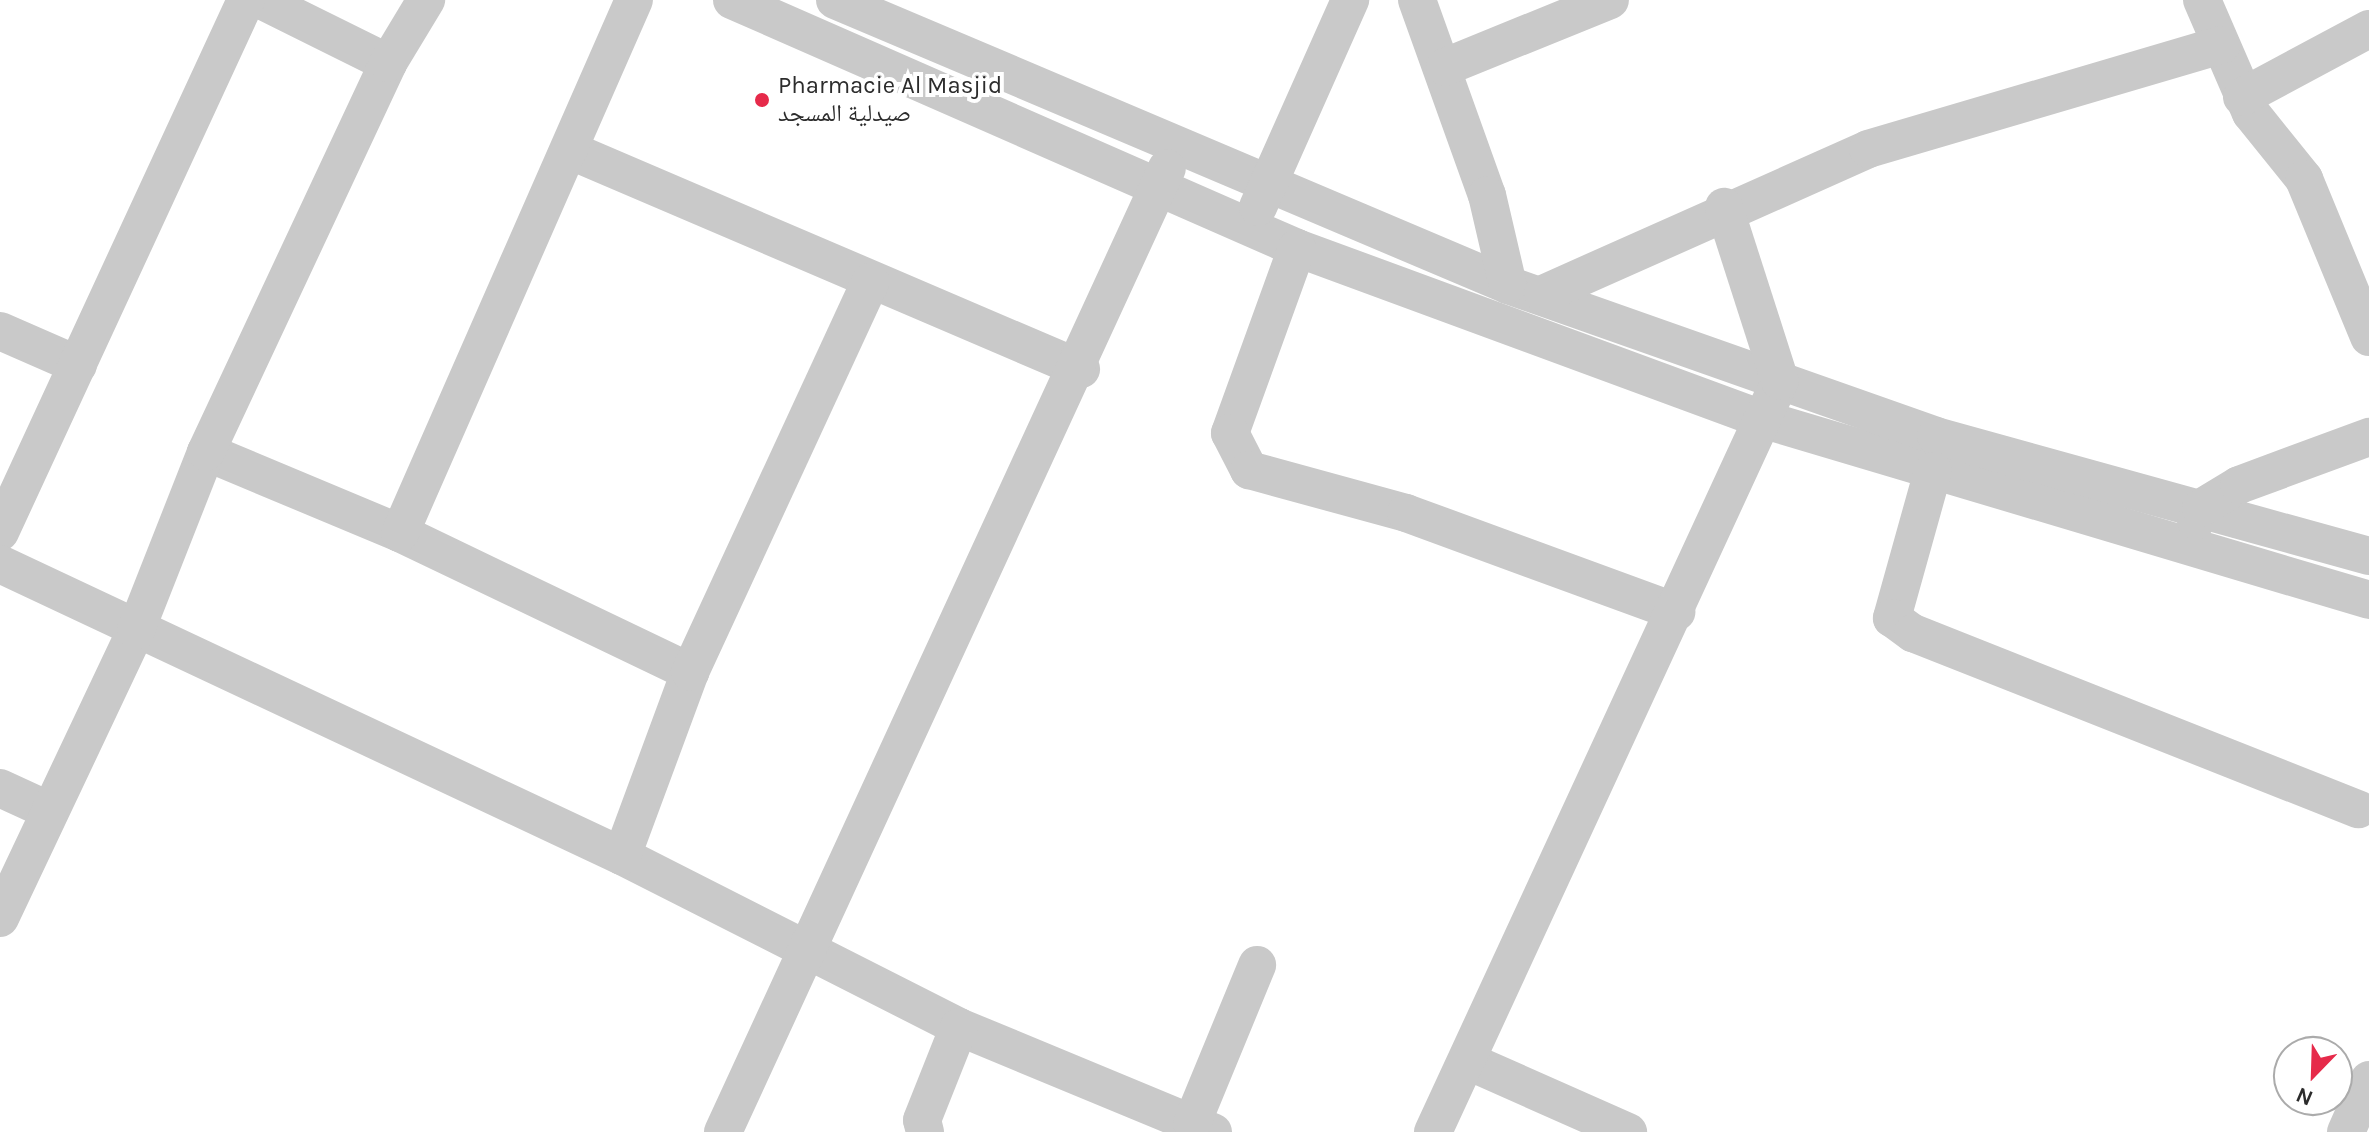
<!DOCTYPE html>
<meta charset="utf-8">
<style>
body{margin:0}
#map{position:relative;width:2369px;height:1132px;overflow:hidden;background:#fff;font-family:Karla,"Noto Naskh Arabic",sans-serif}
div>[style]{position:absolute}
[style*='--x']{left:calc(var(--x)*1px);top:calc(var(--y)*1px);width:calc(var(--w)*1px);rotate:calc(var(--a)*1deg)}
.street>*{height:38px;margin:-19px;padding:0 19px;transform-origin:19px;border-radius:19px;background:#c9c9c9}
.dots>*{width:22px;height:22px;translate:-50% -50%;box-sizing:border-box;border:4px solid #fff;border-radius:50%}
span{translate:-50% -50%;white-space:nowrap;text-align:center;line-height:1.15;-webkit-text-stroke:8px #fff;paint-order:stroke}
.poi-label{font-size:24px;color:#2c2c2c}
.left{translate:0 -50%;text-align:left}
.north{position:absolute;left:2273px;top:1036px;width:80px;height:80px;box-sizing:border-box;background:#fff;border:2px solid #ababab;border-radius:50%;rotate:203deg;font-size:22px;font-weight:700;line-height:32px;text-align:center;color:#2c2c2c}
.north::after{content:'';display:block;margin:auto;width:28px;height:36px;background:#e62a4a;clip-path:polygon(50% 0,100% 100%,50% 72%,0 100%)}
</style>
<div id="map">
<div class="street">
<i style="--x:261;--y:0;--w:142;--a:26.4"></i>
<i style="--x:732;--y:0;--w:617;--a:23.7"></i>
<i style="--x:1297;--y:248;--w:499;--a:20.2"></i>
<i style="--x:1765;--y:420;--w:630;--a:16.59"></i>
<i style="--x:835;--y:0;--w:731;--a:22.95"></i>
<i style="--x:1508;--y:285;--w:454;--a:19.4"></i>
<i style="--x:1936;--y:436;--w:449;--a:15.5"></i>
<i style="--x:1417;--y:0;--w:207;--a:70.3"></i>
<i style="--x:1487;--y:195;--w:92;--a:76.9"></i>
<i style="--x:2202;--y:0;--w:123;--a:66.6"></i>
<i style="--x:2251;--y:113;--w:85;--a:51.2"></i>
<i style="--x:2304;--y:179;--w:171;--a:67.6"></i>
<i style="--x:1445;--y:67;--w:178;--a:-22.1"></i>
<i style="--x:2242;--y:97;--w:144;--a:-28.2"></i>
<i style="--x:569;--y:150;--w:557;--a:23.16"></i>
<i style="--x:1258;--y:207;--w:227;--a:-66"></i>
<i style="--x:1297;--y:248;--w:197;--a:109.9"></i>
<i style="--x:1230;--y:433;--w:42;--a:62.8"></i>
<i style="--x:1249;--y:470;--w:163;--a:15.3"></i>
<i style="--x:1406;--y:513;--w:288;--a:20.1"></i>
<i style="--x:1543;--y:294;--w:356;--a:-24"></i>
<i style="--x:1868;--y:149;--w:368;--a:-16.4"></i>
<i style="--x:0;--y:331;--w:85;--a:23.6"></i>
<i style="--x:206;--y:452;--w:210;--a:22.7"></i>
<i style="--x:400;--y:533;--w:322;--a:25.6"></i>
<i style="--x:1933;--y:471;--w:153;--a:105.6"></i>
<i style="--x:1892;--y:618;--w:26;--a:36"></i>
<i style="--x:1913;--y:633;--w:479;--a:21.6"></i>
<i style="--x:2196;--y:521;--w:14;--a:-69"></i>
<i style="--x:2201;--y:508;--w:44;--a:-31.2"></i>
<i style="--x:2239;--y:485;--w:139;--a:-20.3"></i>
<i style="--x:0;--y:532;--w:586;--a:-65.18"></i>
<i style="--x:400;--y:533;--w:582;--a:-66.3"></i>
<i style="--x:0;--y:564;--w:687;--a:25.15"></i>
<i style="--x:622;--y:856;--w:378;--a:26.9"></i>
<i style="--x:959;--y:1027;--w:275;--a:22.5"></i>
<i style="--x:0;--y:788;--w:55;--a:24.7"></i>
<i style="--x:622;--y:856;--w:196;--a:-69.7"></i>
<i style="--x:690;--y:672;--w:430;--a:-65.2"></i>
<i style="--x:0;--y:918;--w:318;--a:-64.7"></i>
<i style="--x:136;--y:630;--w:191;--a:-68.5"></i>
<i style="--x:206;--y:452;--w:429;--a:-64.9"></i>
<i style="--x:388;--y:63;--w:74;--a:-58.9"></i>
<i style="--x:1470;--y:1062;--w:173;--a:23.9"></i>
<i style="--x:1192;--y:1123;--w:171;--a:-67.6"></i>
<i style="--x:723;--y:1132;--w:1061;--a:-65.27"></i>
<i style="--x:925;--y:1132;--w:12;--a:-104"></i>
<i style="--x:922;--y:1120;--w:100;--a:-68.3"></i>
<i style="--x:1433;--y:1132;--w:827;--a:-65.2"></i>
<i style="--x:1780;--y:381;--w:183;--a:-107.8"></i>
<i style="--x:2346;--y:1132;--w:57;--a:-66.1"></i>
</div>
<div class="dots">
<i style="left:762px;top:100px;background:#e62a4a"></i>
</div>
<div class="poi-label">
<span class="left" style="left:778px;top:100px">Pharmacie Al Masjid<br>صيدلية المسجد</span>
</div>
<div class="north">N</div>
</div>
